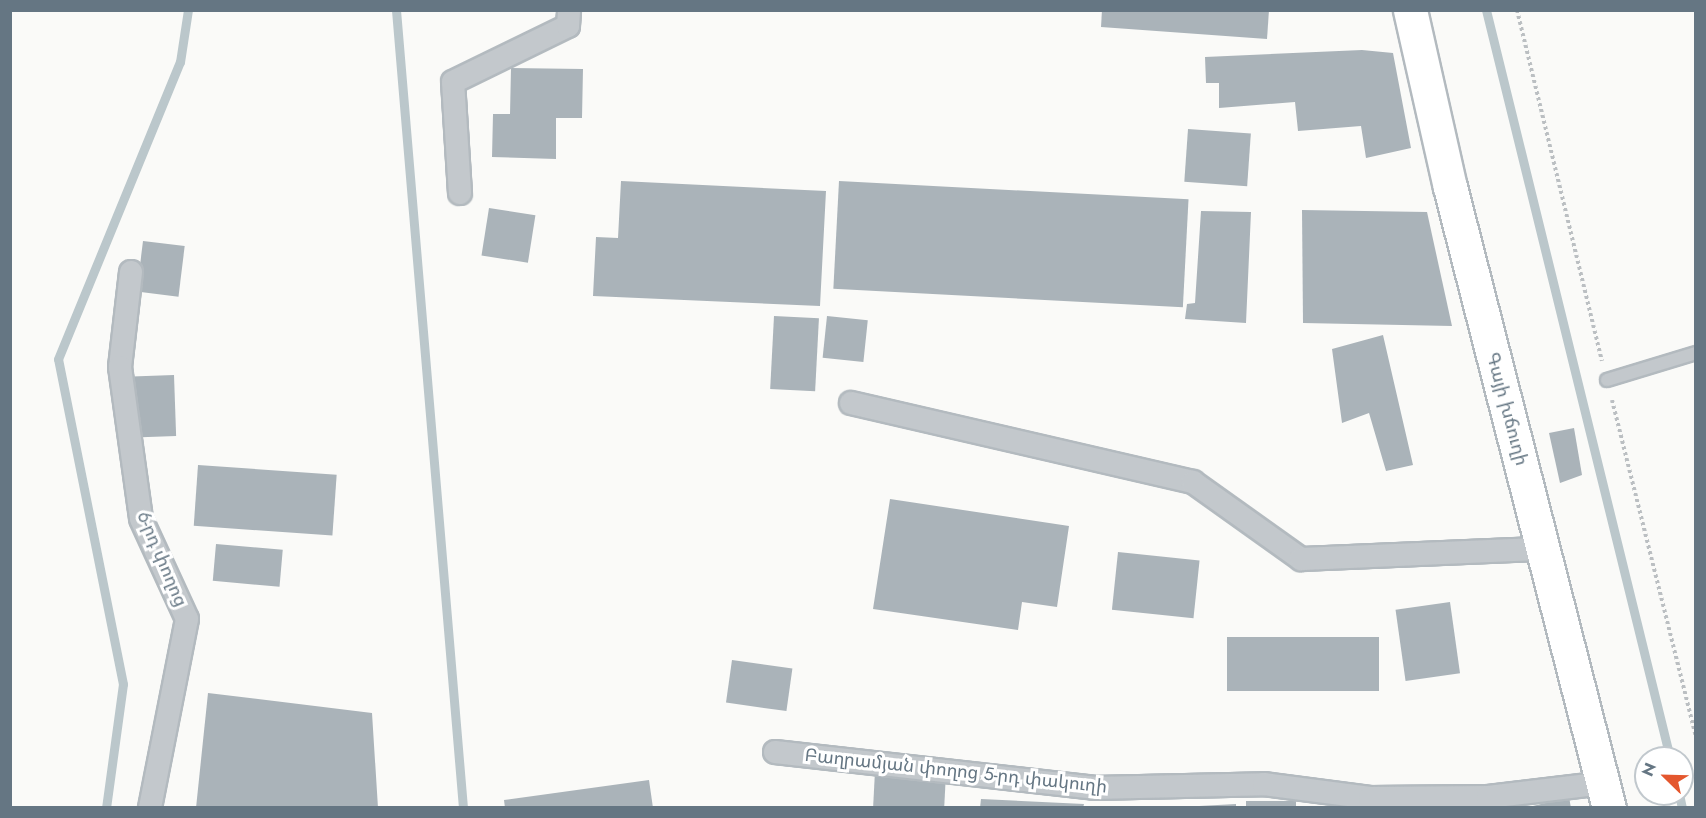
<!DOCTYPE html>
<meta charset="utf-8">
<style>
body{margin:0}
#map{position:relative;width:1706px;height:818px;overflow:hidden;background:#fafaf8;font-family:Jost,"Noto Sans Armenian",sans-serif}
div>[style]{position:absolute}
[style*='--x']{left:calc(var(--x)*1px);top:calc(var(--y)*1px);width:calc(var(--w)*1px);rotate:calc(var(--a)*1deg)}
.stream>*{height:9px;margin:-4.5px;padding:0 4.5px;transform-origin:4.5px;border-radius:4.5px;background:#bbc7cb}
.building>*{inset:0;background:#aab3b9;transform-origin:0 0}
.path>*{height:4px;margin-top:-2px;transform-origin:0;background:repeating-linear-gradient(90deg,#bbbfc2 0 3px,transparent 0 6px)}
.roads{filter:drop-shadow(2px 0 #b3babf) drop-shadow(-2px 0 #b3babf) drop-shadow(0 2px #b3babf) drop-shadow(0 -2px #b3babf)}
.service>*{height:12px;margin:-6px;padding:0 6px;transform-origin:6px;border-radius:6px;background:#c3c8cc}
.minor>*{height:22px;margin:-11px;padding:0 11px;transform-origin:11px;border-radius:11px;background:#c3c8cc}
.secondary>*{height:33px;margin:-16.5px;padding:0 16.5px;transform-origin:16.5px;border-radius:16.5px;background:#fff}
span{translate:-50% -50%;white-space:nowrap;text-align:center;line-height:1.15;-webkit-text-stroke:6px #fff;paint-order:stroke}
.street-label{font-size:18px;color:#657683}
.frame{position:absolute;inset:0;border:12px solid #657683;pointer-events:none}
.north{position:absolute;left:1634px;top:746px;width:60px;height:60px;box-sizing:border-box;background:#fff;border:2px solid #c1c8cd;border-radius:50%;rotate:293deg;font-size:16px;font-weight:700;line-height:24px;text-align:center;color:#657683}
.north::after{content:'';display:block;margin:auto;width:21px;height:27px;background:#e4572e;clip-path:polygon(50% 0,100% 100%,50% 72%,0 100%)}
</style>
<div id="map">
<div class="stream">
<i style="--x:396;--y:10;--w:801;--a:85.2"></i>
<i style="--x:1486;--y:10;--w:770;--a:76.18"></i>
<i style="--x:1679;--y:794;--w:14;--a:78"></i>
<i style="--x:106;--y:808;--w:125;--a:-82.2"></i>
<i style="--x:123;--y:684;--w:331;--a:-101.3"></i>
<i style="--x:58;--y:359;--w:321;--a:-67.7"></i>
<i style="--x:180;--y:62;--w:53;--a:-81.3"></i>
</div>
<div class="building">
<i style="clip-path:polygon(1102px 10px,1269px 10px,1267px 39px,1101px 27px)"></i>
<i style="clip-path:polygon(1362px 50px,1393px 53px,1411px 148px,1366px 158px,1361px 126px,1298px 131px,1295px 102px,1219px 108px,1219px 83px,1206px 83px,1205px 57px)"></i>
<i style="clip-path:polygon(511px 68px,583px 69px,582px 118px,556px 118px,556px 159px,492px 157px,493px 114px,510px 114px)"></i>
<i style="left:1188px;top:129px;width:63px;height:53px;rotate:4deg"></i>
<i style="clip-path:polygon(621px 181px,826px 191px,820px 306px,593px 296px,596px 237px,618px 238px)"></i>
<i style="left:839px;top:181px;width:350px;height:108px;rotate:3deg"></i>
<i style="left:489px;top:208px;width:47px;height:48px;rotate:9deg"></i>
<i style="clip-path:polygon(1302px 210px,1427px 212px,1452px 326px,1303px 323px)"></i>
<i style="clip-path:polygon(1201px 211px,1251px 212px,1246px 323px,1185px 319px,1187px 304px,1195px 303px)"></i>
<i style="left:143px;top:241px;width:42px;height:51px;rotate:7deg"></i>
<i style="left:774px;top:316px;width:45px;height:73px;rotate:3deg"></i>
<i style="left:827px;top:316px;width:41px;height:42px;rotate:6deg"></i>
<i style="clip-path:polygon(1383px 335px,1413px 465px,1386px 471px,1369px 413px,1342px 423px,1332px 349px)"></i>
<i style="left:174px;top:375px;width:61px;height:42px;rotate:88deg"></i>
<i style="clip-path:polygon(1574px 428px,1582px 475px,1560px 483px,1549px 433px)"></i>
<i style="left:198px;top:465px;width:139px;height:61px;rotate:4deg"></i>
<i style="clip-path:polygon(890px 499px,1069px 526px,1057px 607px,1022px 602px,1018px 630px,873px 609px)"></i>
<i style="left:216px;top:544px;width:67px;height:37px;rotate:5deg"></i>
<i style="left:1118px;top:552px;width:82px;height:58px;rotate:6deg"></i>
<i style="left:1450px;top:602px;width:72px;height:55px;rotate:82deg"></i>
<i style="left:1227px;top:637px;width:152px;height:54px"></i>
<i style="left:732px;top:660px;width:61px;height:43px;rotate:8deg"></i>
<i style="clip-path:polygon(208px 693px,372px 713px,378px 808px,196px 808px)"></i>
<i style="left:875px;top:771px;width:71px;height:37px;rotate:3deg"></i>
<i style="clip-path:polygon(649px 780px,653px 808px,505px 808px,504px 800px)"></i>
<i style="clip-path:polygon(1569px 797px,1571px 808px,1529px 808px,1529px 807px)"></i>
<i style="clip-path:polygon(981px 799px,1084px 804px,1083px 808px,980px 808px)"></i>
<i style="left:1246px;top:801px;width:50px;height:7px"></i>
<i style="clip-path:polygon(1236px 804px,1236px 808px,1199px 808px,1199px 806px)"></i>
</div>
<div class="path">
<i style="--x:1517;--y:10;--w:361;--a:76.4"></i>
<i style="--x:1612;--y:400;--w:347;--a:76"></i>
</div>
<div class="roads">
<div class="service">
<i style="--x:1607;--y:380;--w:93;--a:-16.9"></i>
</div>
<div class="minor">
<i style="--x:460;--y:193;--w:111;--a:-93.6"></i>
<i style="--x:453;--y:82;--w:128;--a:-26"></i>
<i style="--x:568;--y:26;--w:16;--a:-86"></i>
<i style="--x:131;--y:272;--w:96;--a:96.6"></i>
<i style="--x:120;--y:367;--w:153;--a:82.1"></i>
<i style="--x:141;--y:519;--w:110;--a:65.3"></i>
<i style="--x:187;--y:619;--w:193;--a:101.1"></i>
<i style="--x:851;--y:403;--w:351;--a:13"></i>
<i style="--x:1193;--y:482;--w:133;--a:35.5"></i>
<i style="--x:1301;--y:559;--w:243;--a:-2.4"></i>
<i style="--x:775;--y:752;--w:321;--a:6.4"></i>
<i style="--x:1094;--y:788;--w:170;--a:-1.3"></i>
<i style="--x:1264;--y:784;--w:107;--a:7.5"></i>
<i style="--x:1370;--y:798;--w:118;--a:-0.5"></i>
<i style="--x:1488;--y:797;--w:116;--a:-6.9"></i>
</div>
<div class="secondary">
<i style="--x:1410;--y:10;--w:181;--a:77.3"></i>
<i style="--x:1450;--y:187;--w:641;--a:75.64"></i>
</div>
</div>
<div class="street-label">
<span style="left:1507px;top:409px;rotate:75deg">Գայի խճուղի</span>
<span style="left:162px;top:559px;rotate:67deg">6-րդ փողոց</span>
<span style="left:956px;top:771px;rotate:6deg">Բաղրամյան փողոց 5-րդ փակուղի</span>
</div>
<div class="frame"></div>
<div class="north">N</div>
</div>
